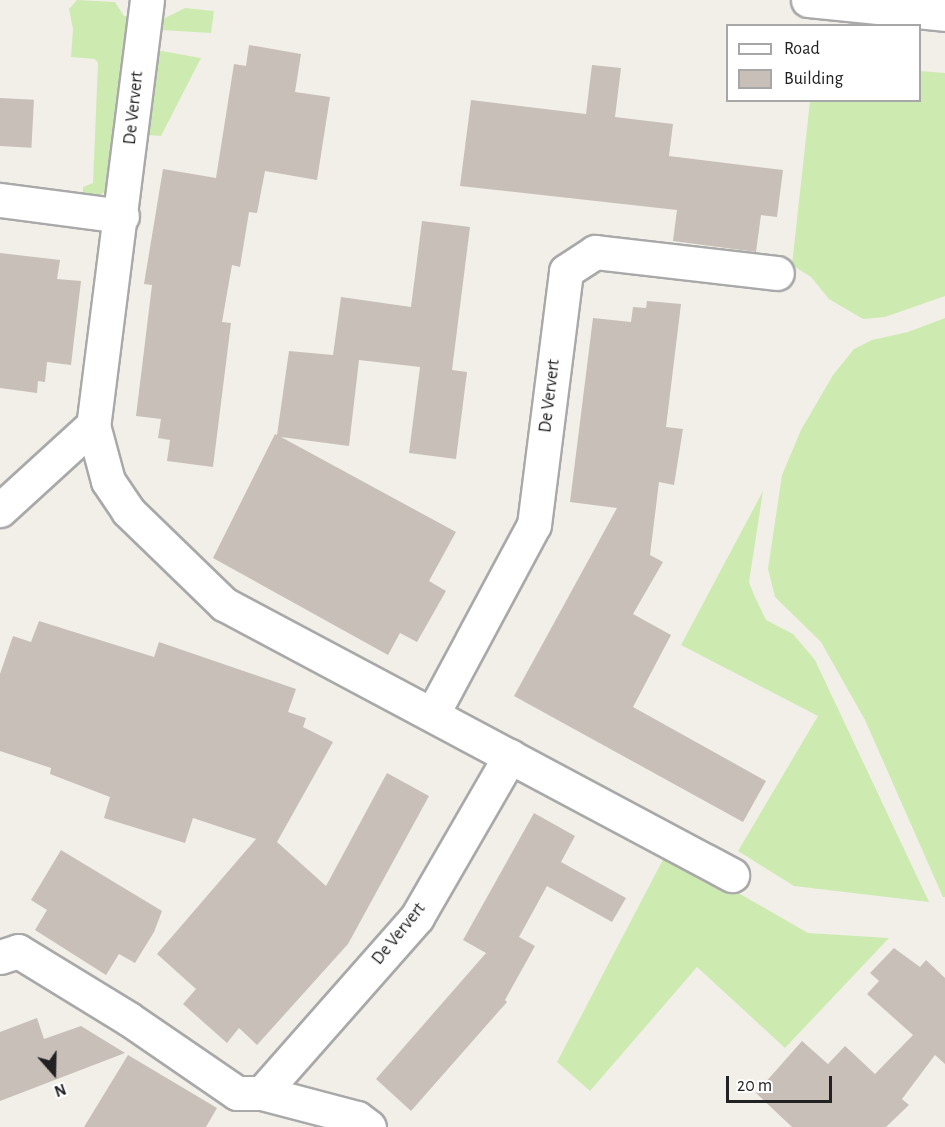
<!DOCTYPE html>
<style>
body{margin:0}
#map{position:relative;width:945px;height:1127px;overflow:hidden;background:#f2efe9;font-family:"Alegreya Sans",sans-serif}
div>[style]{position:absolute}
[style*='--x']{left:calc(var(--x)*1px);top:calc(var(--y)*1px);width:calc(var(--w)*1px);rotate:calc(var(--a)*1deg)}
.grass>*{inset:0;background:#cdebb0}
.building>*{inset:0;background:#c7bfb8;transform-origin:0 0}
.roads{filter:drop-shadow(2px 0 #a9a9a9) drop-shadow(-2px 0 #a9a9a9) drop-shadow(0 2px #a9a9a9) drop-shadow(0 -2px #a9a9a9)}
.minor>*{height:33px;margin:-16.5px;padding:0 16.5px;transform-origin:16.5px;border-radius:16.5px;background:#fff}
.tertiary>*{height:33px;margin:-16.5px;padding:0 16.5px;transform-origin:16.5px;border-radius:16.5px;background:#fff}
span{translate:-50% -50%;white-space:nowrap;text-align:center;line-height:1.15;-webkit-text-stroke:4.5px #fff;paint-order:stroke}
.street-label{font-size:18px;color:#222}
.legend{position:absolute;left:726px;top:24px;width:195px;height:78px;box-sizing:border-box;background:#fff;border:2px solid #a7a7a7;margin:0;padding:8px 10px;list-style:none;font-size:18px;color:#222}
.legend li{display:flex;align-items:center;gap:12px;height:30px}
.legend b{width:30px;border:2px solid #a7a7a7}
.north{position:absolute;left:24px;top:1043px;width:60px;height:60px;-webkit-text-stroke:4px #fff;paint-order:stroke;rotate:160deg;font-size:16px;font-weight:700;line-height:24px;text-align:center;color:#222}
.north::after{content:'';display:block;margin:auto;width:21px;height:27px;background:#222;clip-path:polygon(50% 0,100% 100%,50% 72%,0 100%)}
.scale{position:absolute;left:726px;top:1076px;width:106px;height:27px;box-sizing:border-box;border:3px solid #222;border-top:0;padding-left:8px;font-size:18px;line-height:21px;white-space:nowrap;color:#222;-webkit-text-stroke:4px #fff;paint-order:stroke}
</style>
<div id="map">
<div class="grass">
<i style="clip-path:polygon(77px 0,115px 2px,124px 16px,134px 16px,114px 182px,99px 197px,83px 198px,83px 187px,93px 183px,98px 63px,95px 59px,71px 57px,73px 29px,69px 9px)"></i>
<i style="clip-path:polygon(185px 8px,214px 11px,211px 33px,161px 30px,161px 20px)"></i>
<i style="clip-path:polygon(156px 50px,201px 58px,161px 136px,148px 135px)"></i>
<i style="clip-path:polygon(920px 71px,945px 73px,945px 296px,885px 317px,863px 319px,829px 299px,811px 277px,792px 265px,810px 101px,920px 100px)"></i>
<i style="clip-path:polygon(945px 318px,945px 897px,943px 897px,865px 720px,821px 642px,775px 597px,768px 569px,782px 475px,801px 430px,833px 375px,854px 349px,872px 340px,908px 332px)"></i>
<i style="clip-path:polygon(763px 491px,749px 582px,754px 595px,766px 620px,793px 634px,815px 660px,929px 902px,794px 886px,738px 851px,818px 716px,681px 645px)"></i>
<i style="clip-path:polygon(667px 852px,808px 933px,889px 938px,785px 1048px,697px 967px,590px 1091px,557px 1062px)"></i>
</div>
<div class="building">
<i style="clip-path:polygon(249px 45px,301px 54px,295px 92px,330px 97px,317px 180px,265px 171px,257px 213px,249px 212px,240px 267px,232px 265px,222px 322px,231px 323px,213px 467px,167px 461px,170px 440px,158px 438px,161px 419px,136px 416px,152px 285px,144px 284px,163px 169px,216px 178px,234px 64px,246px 66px)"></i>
<i style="clip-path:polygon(592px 65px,621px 68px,615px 117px,673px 124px,669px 156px,783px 170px,777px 217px,761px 215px,756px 252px,673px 241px,677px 210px,460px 186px,471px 100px,586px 114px)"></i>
<i style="left:0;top:98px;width:34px;height:48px;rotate:3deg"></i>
<i style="clip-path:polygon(422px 221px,470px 227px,452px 370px,467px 372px,456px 459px,409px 453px,420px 367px,359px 360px,349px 446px,281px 437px,456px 532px,429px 581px,446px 591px,417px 642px,400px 633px,388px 655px,213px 558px,275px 434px,277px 435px,289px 351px,333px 355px,341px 297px,411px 307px)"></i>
<i style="clip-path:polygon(0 253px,60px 260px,57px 279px,81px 281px,71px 365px,47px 362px,45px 382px,38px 381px,37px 393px,0 388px)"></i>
<i style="clip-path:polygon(647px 301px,681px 304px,666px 427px,683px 429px,674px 485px,659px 482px,650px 555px,663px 562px,633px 614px,671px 635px,633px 707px,766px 781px,743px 822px,514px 696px,617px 508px,570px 502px,593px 318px,631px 322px,633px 307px,646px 308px)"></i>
<i style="clip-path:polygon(39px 621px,154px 657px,159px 642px,296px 689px,288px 712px,306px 718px,303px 727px,333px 742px,277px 842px,326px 886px,387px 773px,429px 796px,348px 944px,257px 1045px,239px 1028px,227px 1043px,183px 1004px,196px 989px,157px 954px,256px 839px,193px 818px,185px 843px,104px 818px,110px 797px,50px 774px,51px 768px,0 751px,0 674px,13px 636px,31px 642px)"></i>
<i style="clip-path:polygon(534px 813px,575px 836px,561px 862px,626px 898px,612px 922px,547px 886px,519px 937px,535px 946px,505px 1000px,507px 1002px,411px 1111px,376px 1079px,486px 953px,463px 940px)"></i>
<i style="clip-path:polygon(61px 850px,162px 911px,154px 932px,135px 963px,119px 954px,106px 975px,35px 930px,47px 910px,31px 900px)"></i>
<i style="clip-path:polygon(894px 948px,920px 967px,926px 960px,945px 978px,945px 1064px,935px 1055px,902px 1099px,909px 1105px,886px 1127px,792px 1127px,756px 1093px,802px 1041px,828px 1064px,845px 1046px,875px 1074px,913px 1035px,867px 994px,879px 981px,870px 973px)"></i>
<i style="clip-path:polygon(37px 1018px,44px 1039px,81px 1026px,125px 1053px,0 1101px,0 1032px)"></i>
<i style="clip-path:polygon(128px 1055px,217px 1108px,206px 1127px,84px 1127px)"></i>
</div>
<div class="roads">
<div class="minor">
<i style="--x:147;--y:0;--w:428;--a:97.2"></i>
<i style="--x:93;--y:425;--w:58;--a:75"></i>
<i style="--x:108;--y:481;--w:36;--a:56"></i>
<i style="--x:128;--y:511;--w:134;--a:44.1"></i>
<i style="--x:224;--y:604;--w:576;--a:28.08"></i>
<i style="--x:0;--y:200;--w:123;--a:7.5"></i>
<i style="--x:0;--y:510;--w:126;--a:-42.4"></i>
<i style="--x:433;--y:713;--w:213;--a:-61.8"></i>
<i style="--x:534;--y:525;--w:256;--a:-82.8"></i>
<i style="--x:566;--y:271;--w:35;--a:-33"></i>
<i style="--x:595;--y:252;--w:183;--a:6.6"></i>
<i style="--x:0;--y:957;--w:19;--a:-18"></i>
<i style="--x:18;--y:951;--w:130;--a:31.5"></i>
<i style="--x:129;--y:1019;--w:131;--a:34.4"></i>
<i style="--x:237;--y:1093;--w:25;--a:0"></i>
<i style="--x:262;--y:1093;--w:235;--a:-48.6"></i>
<i style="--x:417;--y:917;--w:186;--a:-60"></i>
<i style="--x:262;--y:1093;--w:98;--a:14.7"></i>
<i style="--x:357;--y:1118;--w:15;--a:37"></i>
</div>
<div class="tertiary">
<i style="--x:808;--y:0;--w:138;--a:5.8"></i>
</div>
</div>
<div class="street-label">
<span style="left:134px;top:108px;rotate:-84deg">De Ververt</span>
<span style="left:550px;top:396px;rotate:-83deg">De Ververt</span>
<span style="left:399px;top:934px;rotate:-51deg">De Ververt</span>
</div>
<ul class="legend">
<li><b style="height:8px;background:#fff"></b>Road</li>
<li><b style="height:16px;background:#c7bfb8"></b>Building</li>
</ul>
<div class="north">N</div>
<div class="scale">20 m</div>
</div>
